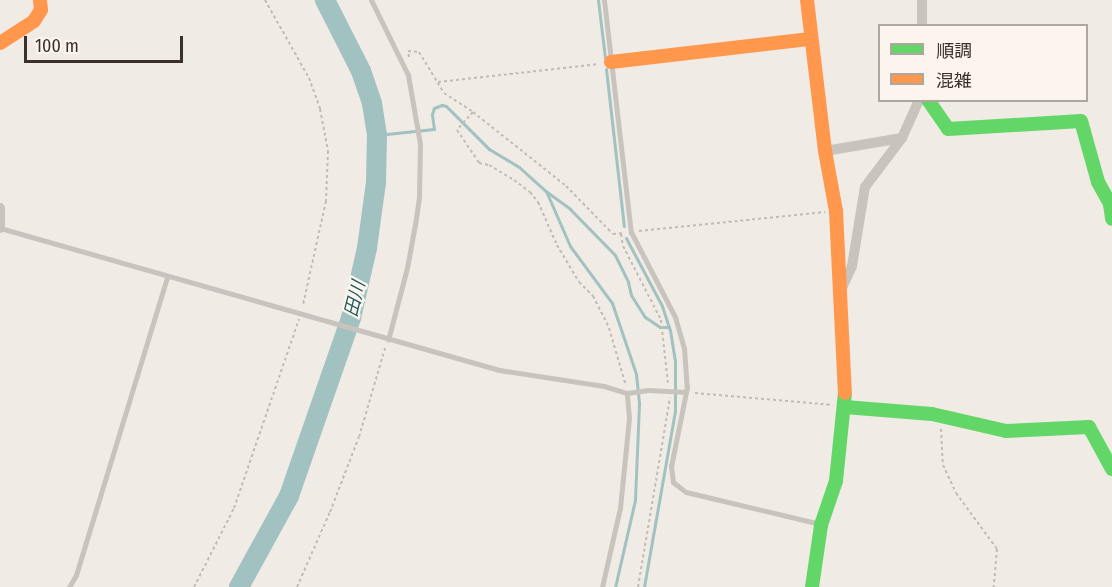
<!DOCTYPE html>
<meta charset="utf-8">
<style>
body{margin:0}
#map{position:relative;width:1112px;height:587px;overflow:hidden;background:#f0ebe5;font-family:"Fira Sans Condensed","Noto Sans JP",sans-serif}
div>[style]{position:absolute}
[style*='--x']{left:calc(var(--x)*1px);top:calc(var(--y)*1px);width:calc(var(--w)*1px);rotate:calc(var(--a)*1deg)}
.stream>*{height:3px;margin:-1.5px;padding:0 1.5px;transform-origin:1.5px;border-radius:1.5px;background:#a1c2c1}
.river>*{height:20px;margin:-10px;padding:0 10px;transform-origin:10px;border-radius:10px;background:#a1c2c1}
.path>*{height:2px;margin-top:-1px;transform-origin:0;background:repeating-linear-gradient(90deg,#c2bbb6 0 3px,transparent 0 6px)}
.lane>*{height:5px;margin:-2.5px;padding:0 2.5px;transform-origin:2.5px;border-radius:2.5px;background:#c9c3be}
.street>*{height:10px;margin:-5px;padding:0 5px;transform-origin:5px;border-radius:5px;background:#c9c3be}
.fast>*{height:14px;margin:-7px;padding:0 7px;transform-origin:7px;border-radius:7px;background:#63d668}
.slow>*{height:14px;margin:-7px;padding:0 7px;transform-origin:7px;border-radius:7px;background:#ff974d}
span{translate:-50% -50%;white-space:nowrap;text-align:center;line-height:1.15;-webkit-text-stroke:4.5px #fbf5ee;paint-order:stroke}
.water-label{font-size:18px;color:#1f5a5e;font-style:italic}
.legend{position:absolute;left:878px;top:24px;width:210px;height:78px;box-sizing:border-box;background:#fbf5ee;border:2px solid #aea6a0;margin:0;padding:8px 10px;list-style:none;font-size:18px;color:#3b302b}
.legend li{display:flex;align-items:center;gap:12px;height:30px}
.legend b{width:30px;border:2px solid #aea6a0}
.scale{position:absolute;left:24px;top:36px;width:159px;height:27px;box-sizing:border-box;border:3px solid #3b302b;border-top:0;padding-left:8px;font-size:18px;line-height:21px;white-space:nowrap;color:#3b302b;-webkit-text-stroke:4px #fbf5ee;paint-order:stroke}
</style>
<div id="map">
<div class="stream">
<i style="--x:598;--y:0;--w:58;--a:83.1"></i>
<i style="--x:606;--y:69;--w:158;--a:83.5"></i>
<i style="--x:377;--y:135;--w:57;--a:-6"></i>
<i style="--x:434;--y:129;--w:15;--a:-98"></i>
<i style="--x:432;--y:114;--w:6;--a:-72"></i>
<i style="--x:434;--y:108;--w:9;--a:-21"></i>
<i style="--x:442;--y:105;--w:4;--a:14"></i>
<i style="--x:446;--y:106;--w:61;--a:45"></i>
<i style="--x:489;--y:149;--w:35;--a:31"></i>
<i style="--x:519;--y:167;--w:36;--a:42"></i>
<i style="--x:546;--y:191;--w:60;--a:66.4"></i>
<i style="--x:570;--y:246;--w:71;--a:53.6"></i>
<i style="--x:612;--y:303;--w:75;--a:71.3"></i>
<i style="--x:636;--y:374;--w:30;--a:84"></i>
<i style="--x:639;--y:404;--w:96;--a:92.4"></i>
<i style="--x:635;--y:500;--w:89;--a:102.9"></i>
<i style="--x:547;--y:192;--w:29;--a:36"></i>
<i style="--x:570;--y:209;--w:64;--a:45.6"></i>
<i style="--x:615;--y:255;--w:30;--a:64"></i>
<i style="--x:628;--y:282;--w:13;--a:77"></i>
<i style="--x:631;--y:295;--w:26;--a:58"></i>
<i style="--x:645;--y:317;--w:18;--a:34"></i>
<i style="--x:660;--y:327;--w:9;--a:0"></i>
<i style="--x:626;--y:238;--w:77;--a:62.1"></i>
<i style="--x:662;--y:306;--w:25;--a:72"></i>
<i style="--x:670;--y:330;--w:30;--a:81"></i>
<i style="--x:675;--y:360;--w:51;--a:90"></i>
<i style="--x:675;--y:411;--w:179;--a:100"></i>
</div>
<div class="river">
<i style="--x:239;--y:587;--w:104;--a:-61.2"></i>
<i style="--x:289;--y:496;--w:188;--a:-70.8"></i>
<i style="--x:351;--y:318;--w:72;--a:-77.1"></i>
<i style="--x:367;--y:248;--w:67;--a:-82.2"></i>
<i style="--x:376;--y:182;--w:47;--a:-88.8"></i>
<i style="--x:377;--y:135;--w:32;--a:-99"></i>
<i style="--x:372;--y:103;--w:34;--a:-109"></i>
<i style="--x:361;--y:71;--w:80;--a:-116.9"></i>
</div>
<div class="path">
<i style="--x:265;--y:0;--w:90;--a:60.6"></i>
<i style="--x:309;--y:78;--w:33;--a:70"></i>
<i style="--x:320;--y:109;--w:43;--a:79.2"></i>
<i style="--x:328;--y:151;--w:50;--a:92.3"></i>
<i style="--x:326;--y:201;--w:107;--a:102.5"></i>
<i style="--x:409;--y:57;--w:6;--a:-99"></i>
<i style="--x:408;--y:51;--w:11;--a:5"></i>
<i style="--x:419;--y:52;--w:48;--a:58.6"></i>
<i style="--x:444;--y:93;--w:35;--a:33"></i>
<i style="--x:473;--y:112;--w:119;--a:38.5"></i>
<i style="--x:566;--y:186;--w:67;--a:45.6"></i>
<i style="--x:613;--y:234;--w:12;--a:-5"></i>
<i style="--x:438;--y:82;--w:162;--a:-6.4"></i>
<i style="--x:473;--y:112;--w:24;--a:132"></i>
<i style="--x:457;--y:130;--w:40;--a:56"></i>
<i style="--x:479;--y:163;--w:10;--a:11"></i>
<i style="--x:489;--y:165;--w:29;--a:31"></i>
<i style="--x:514;--y:180;--w:20;--a:37"></i>
<i style="--x:530;--y:192;--w:13;--a:51"></i>
<i style="--x:538;--y:202;--w:47;--a:66.2"></i>
<i style="--x:557;--y:245;--w:43;--a:59.3"></i>
<i style="--x:579;--y:282;--w:20;--a:45"></i>
<i style="--x:593;--y:296;--w:36;--a:63"></i>
<i style="--x:609;--y:328;--w:60;--a:73.7"></i>
<i style="--x:639;--y:231;--w:187;--a:-5.8"></i>
<i style="--x:621;--y:234;--w:12;--a:81"></i>
<i style="--x:623;--y:246;--w:83;--a:62.8"></i>
<i style="--x:661;--y:320;--w:63;--a:83.7"></i>
<i style="--x:695;--y:393;--w:138;--a:5"></i>
<i style="--x:941;--y:429;--w:36;--a:87"></i>
<i style="--x:943;--y:465;--w:31;--a:65"></i>
<i style="--x:956;--y:493;--w:69;--a:53.8"></i>
<i style="--x:997;--y:549;--w:38;--a:95"></i>
<i style="--x:194;--y:587;--w:89;--a:-63.1"></i>
<i style="--x:234;--y:508;--w:200;--a:-71"></i>
<i style="--x:297;--y:587;--w:82;--a:-66.3"></i>
<i style="--x:330;--y:512;--w:80;--a:-68.9"></i>
<i style="--x:359;--y:437;--w:93;--a:-73.7"></i>
<i style="--x:638;--y:587;--w:192;--a:-80.4"></i>
</div>
<div class="lane">
<i style="--x:371;--y:0;--w:84;--a:63.7"></i>
<i style="--x:408;--y:75;--w:70;--a:80.1"></i>
<i style="--x:420;--y:144;--w:53;--a:91.1"></i>
<i style="--x:419;--y:197;--w:27;--a:98"></i>
<i style="--x:415;--y:224;--w:45;--a:100.3"></i>
<i style="--x:407;--y:268;--w:74;--a:104.8"></i>
<i style="--x:604;--y:0;--w:234;--a:83.4"></i>
<i style="--x:631;--y:232;--w:96;--a:62.6"></i>
<i style="--x:675;--y:317;--w:32;--a:74"></i>
<i style="--x:684;--y:348;--w:39;--a:86"></i>
<i style="--x:687;--y:387;--w:81;--a:101.4"></i>
<i style="--x:671;--y:466;--w:16;--a:83"></i>
<i style="--x:673;--y:482;--w:16;--a:38"></i>
<i style="--x:686;--y:492;--w:138;--a:13.4"></i>
<i style="--x:0;--y:228;--w:519;--a:15.88"></i>
<i style="--x:499;--y:370;--w:106;--a:8.7"></i>
<i style="--x:604;--y:386;--w:24;--a:17"></i>
<i style="--x:627;--y:393;--w:22;--a:-8"></i>
<i style="--x:649;--y:390;--w:37;--a:3"></i>
<i style="--x:69;--y:587;--w:14;--a:-60"></i>
<i style="--x:76;--y:575;--w:312;--a:-73"></i>
<i style="--x:602;--y:587;--w:81;--a:-77.2"></i>
<i style="--x:620;--y:508;--w:90;--a:-84.3"></i>
<i style="--x:629;--y:418;--w:25;--a:-95"></i>
</div>
<div class="street">
<i style="--x:922;--y:0;--w:26;--a:90"></i>
<i style="--x:825;--y:151;--w:78;--a:-9.6"></i>
<i style="--x:0;--y:208;--w:20;--a:90"></i>
<i style="--x:841;--y:290;--w:26;--a:-65"></i>
<i style="--x:852;--y:266;--w:80;--a:-80.7"></i>
<i style="--x:865;--y:187;--w:61;--a:-52.9"></i>
<i style="--x:902;--y:138;--w:42;--a:-65.9"></i>
</div>
<div class="fast">
<i style="--x:928;--y:100;--w:35;--a:55"></i>
<i style="--x:948;--y:129;--w:133;--a:-3.4"></i>
<i style="--x:1081;--y:121;--w:63;--a:74.4"></i>
<i style="--x:1098;--y:182;--w:25;--a:61"></i>
<i style="--x:1110;--y:204;--w:15;--a:82"></i>
<i style="--x:845;--y:407;--w:87;--a:4.6"></i>
<i style="--x:932;--y:414;--w:76;--a:12.9"></i>
<i style="--x:1006;--y:431;--w:83;--a:-2.8"></i>
<i style="--x:1089;--y:427;--w:48;--a:61.3"></i>
<i style="--x:812;--y:587;--w:63;--a:-81.7"></i>
<i style="--x:821;--y:525;--w:46;--a:-71.2"></i>
<i style="--x:836;--y:481;--w:88;--a:-84.2"></i>
</div>
<div class="slow">
<i style="--x:807;--y:0;--w:152;--a:83.2"></i>
<i style="--x:825;--y:151;--w:61;--a:79.6"></i>
<i style="--x:836;--y:211;--w:182;--a:87.2"></i>
<i style="--x:0;--y:43;--w:40;--a:-32.9"></i>
<i style="--x:34;--y:21;--w:13;--a:-58"></i>
<i style="--x:41;--y:10;--w:10;--a:-96"></i>
<i style="--x:611;--y:62;--w:201;--a:-6.6"></i>
</div>
<div class="water-label">
<span style="left:355px;top:299px;rotate:-76deg">田川</span>
</div>
<ul class="legend">
<li><b style="height:8px;background:#63d668"></b>順調</li>
<li><b style="height:8px;background:#ff974d"></b>混雑</li>
</ul>
<div class="scale">100 m</div>
</div>
